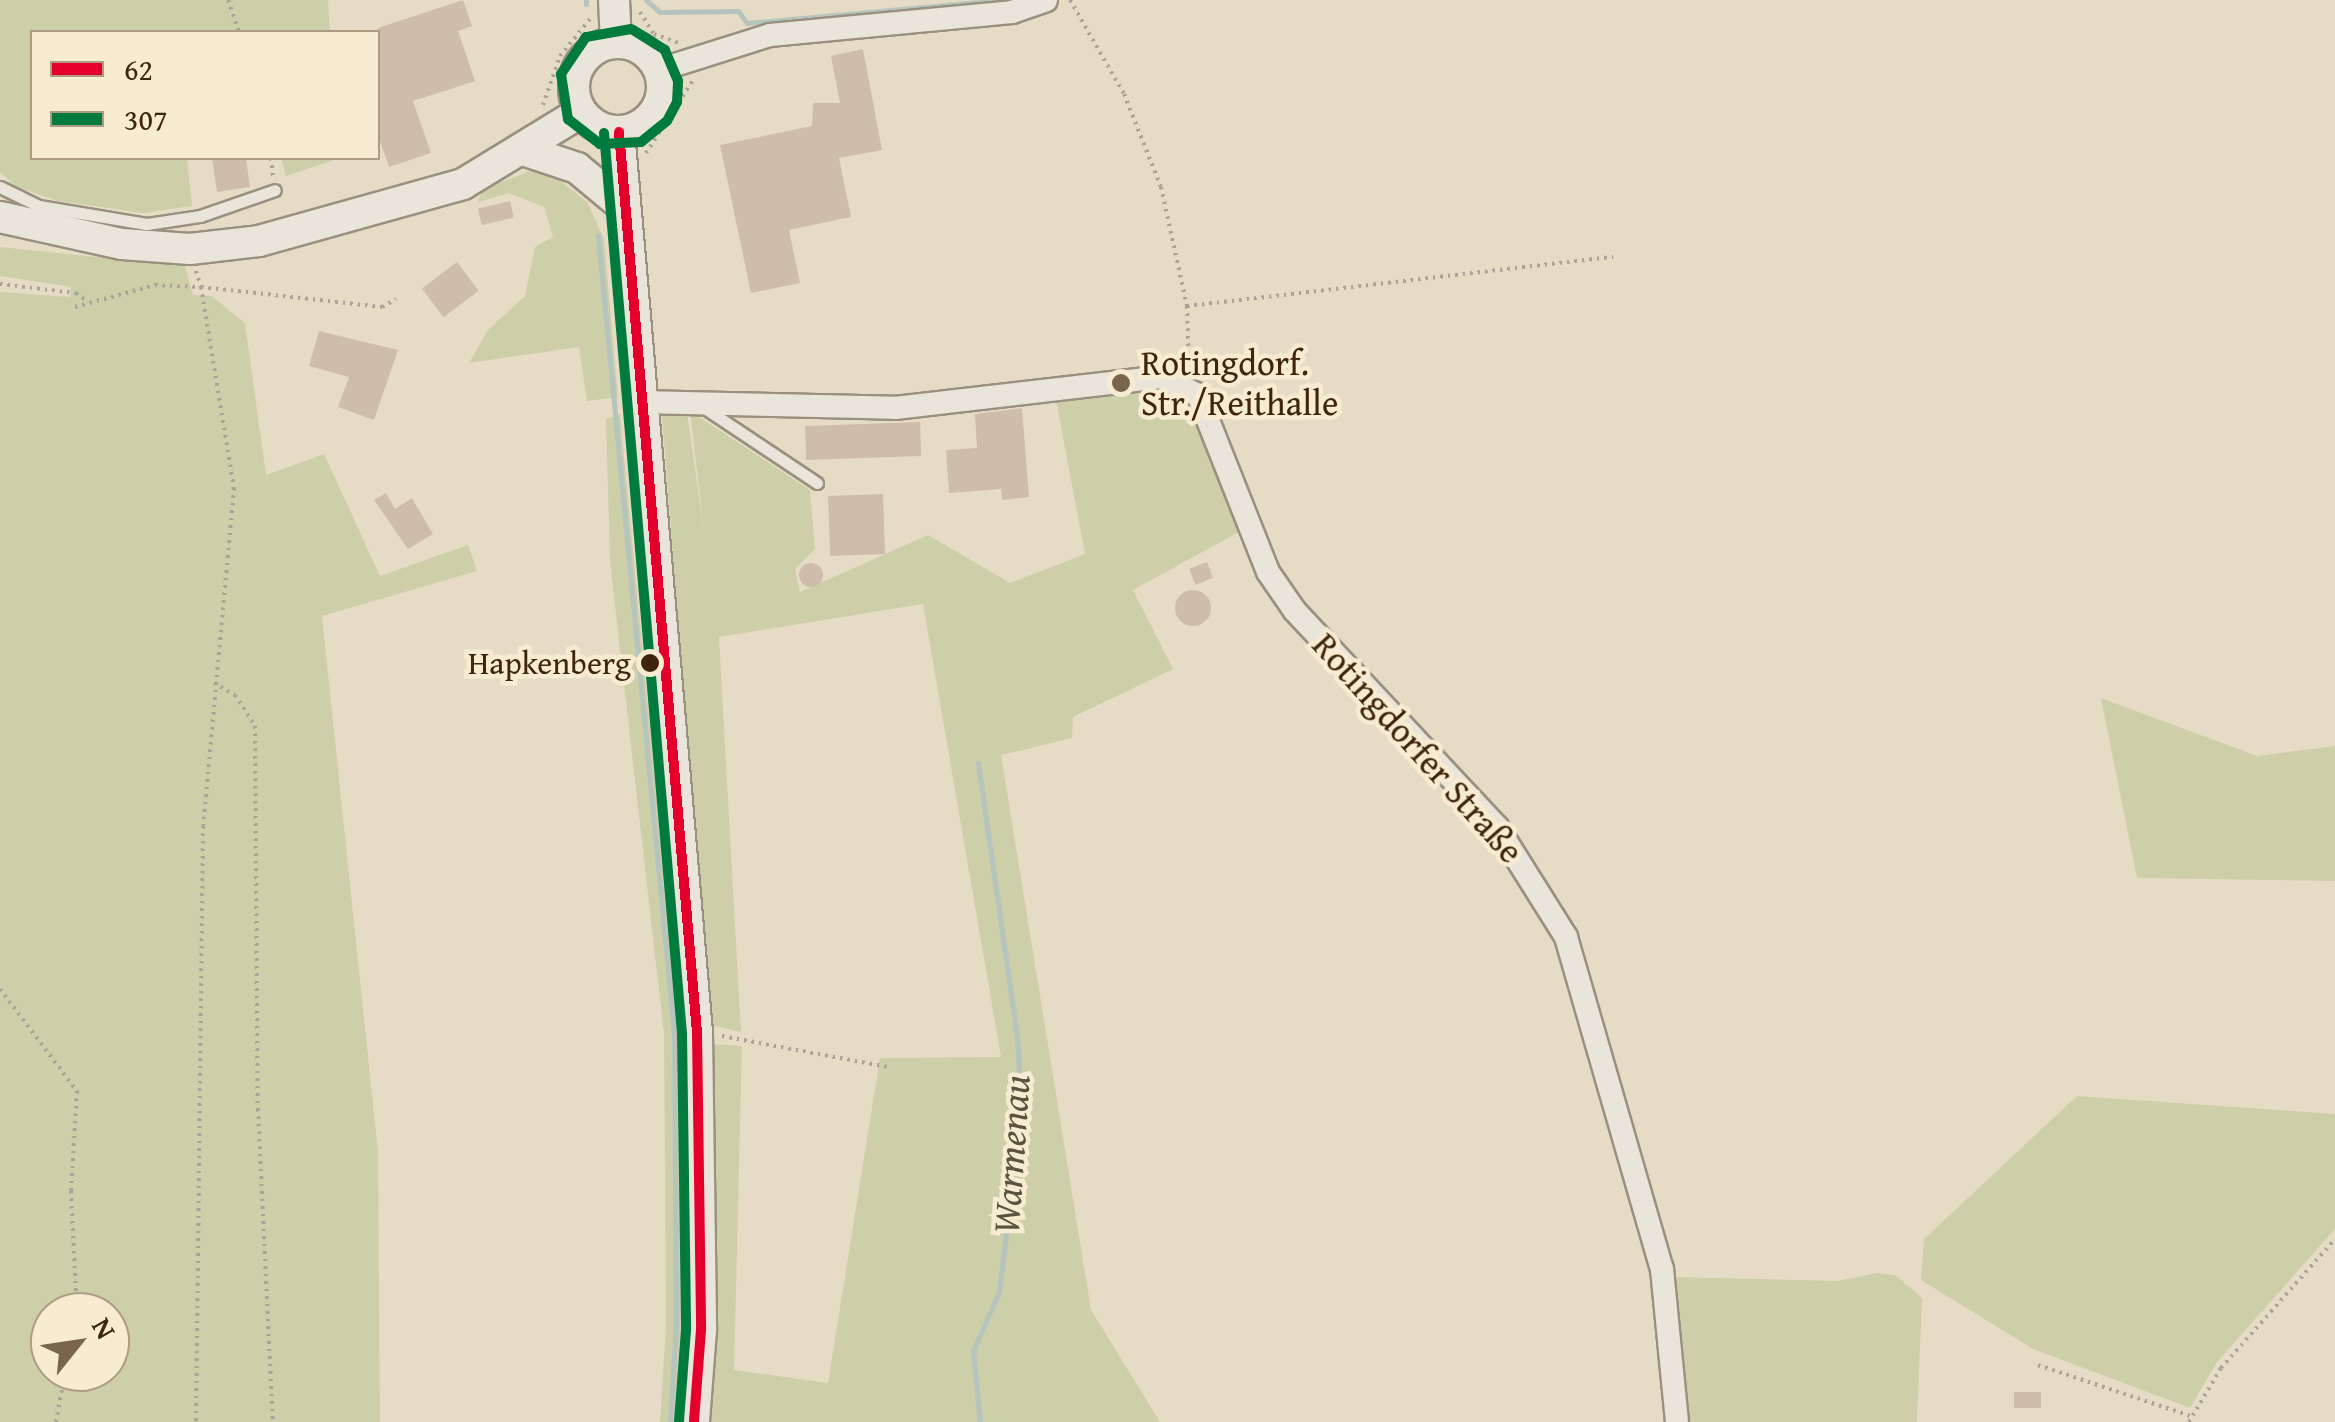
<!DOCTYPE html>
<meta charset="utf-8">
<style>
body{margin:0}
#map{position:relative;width:2335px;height:1422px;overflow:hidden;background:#e6dcc6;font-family:"Gentium Book Plus",serif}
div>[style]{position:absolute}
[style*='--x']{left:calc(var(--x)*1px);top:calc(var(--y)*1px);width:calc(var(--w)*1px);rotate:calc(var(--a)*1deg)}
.green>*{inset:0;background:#cdcfa9}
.stream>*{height:5px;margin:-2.5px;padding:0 2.5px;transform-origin:2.5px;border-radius:2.5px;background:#b6c4be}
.building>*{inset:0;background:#cebdab;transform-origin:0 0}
.round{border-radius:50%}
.path>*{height:4px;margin-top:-2px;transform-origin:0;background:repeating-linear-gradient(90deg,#aaa398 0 2.5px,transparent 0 7.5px)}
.roads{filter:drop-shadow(2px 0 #999080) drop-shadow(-2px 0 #999080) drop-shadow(0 2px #999080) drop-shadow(0 -2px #999080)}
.lane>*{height:11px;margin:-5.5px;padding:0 5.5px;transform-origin:5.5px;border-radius:5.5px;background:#eae5da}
.street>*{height:22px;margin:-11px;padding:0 11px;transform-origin:11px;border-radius:11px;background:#eae5da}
.secondary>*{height:30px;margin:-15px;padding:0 15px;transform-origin:15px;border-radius:15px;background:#eae5da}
.secondary>.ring{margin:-15px;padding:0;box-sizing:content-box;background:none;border:30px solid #eae5da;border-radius:50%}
.bus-1>*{height:10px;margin:-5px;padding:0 5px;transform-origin:5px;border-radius:5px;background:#e4002b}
.bus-2>*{height:10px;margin:-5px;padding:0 5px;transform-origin:5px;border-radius:5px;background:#007b3d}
.dots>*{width:28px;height:28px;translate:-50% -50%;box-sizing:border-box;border:5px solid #f7ecd2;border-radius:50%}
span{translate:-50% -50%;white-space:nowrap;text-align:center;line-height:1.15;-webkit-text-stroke:9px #f7ecd2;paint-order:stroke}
.bus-label{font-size:32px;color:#3e250b}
.right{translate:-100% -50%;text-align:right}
.poi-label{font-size:35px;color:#3e250b}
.left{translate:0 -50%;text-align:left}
.street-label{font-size:35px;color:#3e250b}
.water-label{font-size:38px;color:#5c5240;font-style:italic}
.legend{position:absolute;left:30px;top:30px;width:350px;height:130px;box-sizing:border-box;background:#f7ecd2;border:2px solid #ad9c82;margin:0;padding:12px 18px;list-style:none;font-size:30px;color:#3e250b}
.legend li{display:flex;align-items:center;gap:20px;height:50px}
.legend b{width:50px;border:2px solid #ad9c82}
.north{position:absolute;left:30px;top:1292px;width:100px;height:100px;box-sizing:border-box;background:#f7ecd2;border:2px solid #ad9c82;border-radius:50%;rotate:60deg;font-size:28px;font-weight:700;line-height:40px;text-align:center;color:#3e250b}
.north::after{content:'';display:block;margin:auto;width:35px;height:45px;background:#79654c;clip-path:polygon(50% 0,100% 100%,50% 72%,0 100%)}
</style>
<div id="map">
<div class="green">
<i style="clip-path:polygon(0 0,328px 0,330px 32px,32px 32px,32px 158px,187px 158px,192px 206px,144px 213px,58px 201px,15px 186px,0 172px)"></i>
<i style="clip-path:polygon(281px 158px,340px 158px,286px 176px)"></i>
<i style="clip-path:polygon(533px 170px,566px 173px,563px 183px,587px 202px,604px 239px,618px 397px,587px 401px,579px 347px,469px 363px,488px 330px,525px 296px,535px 247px,553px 237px,544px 207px,509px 193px,478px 202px,483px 189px)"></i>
<i style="clip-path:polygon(evenodd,0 247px,185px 266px,193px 295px,212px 296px,245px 323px,266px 475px,324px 454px,380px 576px,468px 545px,477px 571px,322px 616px,378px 1152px,380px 1422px,0 1422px,0 292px,70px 297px,71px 287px,0 276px,0 247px,50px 1312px,110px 1312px,110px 1372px,50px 1372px,50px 1312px)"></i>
<i style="clip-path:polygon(1158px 386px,1192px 402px,1214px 446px,1239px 532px,1133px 590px,1173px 669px,1073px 717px,1072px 738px,1001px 755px,1091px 1310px,1160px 1422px,707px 1422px,711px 1044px,742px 1046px,734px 1370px,828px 1383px,880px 1058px,1001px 1057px,923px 604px,719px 637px,741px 1032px,710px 1025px,662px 415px,687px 412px,704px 533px,690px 411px,810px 490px,815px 549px,795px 569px,800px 592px,928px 535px,1010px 583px,1085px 554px,1056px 400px)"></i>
<i style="clip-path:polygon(620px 414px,679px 1031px,681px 1327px,674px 1422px,660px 1422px,666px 1325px,664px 1034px,610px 562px,606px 419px)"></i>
<i style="clip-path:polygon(2101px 698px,2257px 756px,2335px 746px,2335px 881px,2137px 878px)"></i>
<i style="clip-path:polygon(2077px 1096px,2335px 1114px,2335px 1229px,2217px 1362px,2190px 1408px,2033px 1349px,1921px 1280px,1924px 1239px)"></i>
<i style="clip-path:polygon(1877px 1273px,1895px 1275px,1922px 1298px,1917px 1422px,1686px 1422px,1674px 1277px,1837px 1281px)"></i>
</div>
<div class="stream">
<i style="--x:586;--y:0;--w:4;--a:90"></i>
<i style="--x:646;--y:0;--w:18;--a:41"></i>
<i style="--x:660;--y:12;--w:78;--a:-0.7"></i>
<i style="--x:738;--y:11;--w:15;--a:53"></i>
<i style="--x:747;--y:23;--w:256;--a:-5.2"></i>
<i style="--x:598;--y:235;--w:802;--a:84.56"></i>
<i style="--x:674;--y:1033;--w:292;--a:89.6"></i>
<i style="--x:676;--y:1325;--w:97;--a:93.5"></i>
<i style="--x:978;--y:763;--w:276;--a:81.9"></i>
<i style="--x:1017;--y:1036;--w:72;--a:86.8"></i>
<i style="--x:1021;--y:1108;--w:185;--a:96.8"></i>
<i style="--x:999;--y:1292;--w:64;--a:113.8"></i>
<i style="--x:973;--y:1351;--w:71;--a:84.4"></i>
</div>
<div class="building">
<i style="clip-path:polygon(463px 0,472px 26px,458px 31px,475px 81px,413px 101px,431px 153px,389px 167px,378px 135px,378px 28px)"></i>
<i style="clip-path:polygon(863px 49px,882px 150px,839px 158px,851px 217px,789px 230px,800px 283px,751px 293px,720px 145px,812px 126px,813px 103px,840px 103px,831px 56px)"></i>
<i style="clip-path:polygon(212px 158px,246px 158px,250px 187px,217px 192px)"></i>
<i style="left:510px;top:201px;width:17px;height:33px;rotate:77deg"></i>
<i style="left:457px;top:262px;width:36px;height:44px;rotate:53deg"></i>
<i style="clip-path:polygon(319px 331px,398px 350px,374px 420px,338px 407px,349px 377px,309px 366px)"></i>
<i style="clip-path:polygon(1022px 408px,1029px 497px,1002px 500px,1001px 489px,949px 493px,946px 450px,977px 448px,975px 414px)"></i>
<i style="left:920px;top:422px;width:34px;height:115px;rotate:88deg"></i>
<i style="clip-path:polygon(386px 493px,395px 509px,412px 498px,433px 534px,408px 549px,374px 500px)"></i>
<i style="left:883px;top:494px;width:60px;height:55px;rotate:88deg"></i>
<i style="left:1207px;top:562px;width:17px;height:19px;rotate:69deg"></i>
<i class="round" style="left:799px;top:563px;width:24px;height:24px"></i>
<i class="round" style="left:1175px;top:590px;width:36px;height:36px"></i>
<i style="left:2014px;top:1392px;width:27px;height:16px"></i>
</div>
<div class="path">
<i style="--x:228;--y:0;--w:34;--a:71"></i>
<i style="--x:1070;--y:0;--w:108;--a:60.1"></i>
<i style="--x:1124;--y:94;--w:100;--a:68.3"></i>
<i style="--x:1161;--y:187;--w:122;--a:77.7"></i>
<i style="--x:1187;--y:306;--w:63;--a:88.2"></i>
<i style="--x:640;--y:12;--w:26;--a:58"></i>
<i style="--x:654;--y:34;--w:27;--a:20"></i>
<i style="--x:543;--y:105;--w:52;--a:-70.9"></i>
<i style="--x:560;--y:56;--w:48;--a:-51"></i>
<i style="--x:646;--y:153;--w:87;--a:-57.2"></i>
<i style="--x:271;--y:158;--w:20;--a:84"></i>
<i style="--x:196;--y:271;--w:17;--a:73"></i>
<i style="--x:201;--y:287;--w:182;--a:6.3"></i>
<i style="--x:382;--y:307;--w:16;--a:-30"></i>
<i style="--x:0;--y:284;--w:77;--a:6.8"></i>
<i style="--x:76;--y:293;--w:14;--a:36"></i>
<i style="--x:1187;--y:306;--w:429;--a:-6.6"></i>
<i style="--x:75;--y:307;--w:83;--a:-15.4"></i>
<i style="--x:155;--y:285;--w:46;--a:2.5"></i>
<i style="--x:201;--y:287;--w:204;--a:80.7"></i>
<i style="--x:234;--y:488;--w:339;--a:95.2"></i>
<i style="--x:203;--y:826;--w:596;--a:90.67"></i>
<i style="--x:214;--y:683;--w:24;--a:30"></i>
<i style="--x:235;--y:695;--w:37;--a:57"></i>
<i style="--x:255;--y:726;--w:383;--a:89.6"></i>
<i style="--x:258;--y:1109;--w:313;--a:87.3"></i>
<i style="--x:0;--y:989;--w:128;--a:53"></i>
<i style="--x:77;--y:1091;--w:100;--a:93.4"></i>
<i style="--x:71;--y:1191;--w:121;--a:87.2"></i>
<i style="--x:722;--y:1036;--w:169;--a:10.6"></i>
<i style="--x:2038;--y:1365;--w:160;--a:18.5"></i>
<i style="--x:56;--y:1422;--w:51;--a:-79.8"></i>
<i style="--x:2189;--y:1422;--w:63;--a:-59.3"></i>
<i style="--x:2221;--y:1368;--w:172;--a:-48.5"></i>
</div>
<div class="roads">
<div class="lane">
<i style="--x:0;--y:187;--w:43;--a:26"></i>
<i style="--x:39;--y:206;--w:109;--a:9.5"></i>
<i style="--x:147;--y:224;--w:54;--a:-8.6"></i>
<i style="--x:200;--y:216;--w:79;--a:-19.1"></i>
<i style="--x:703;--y:407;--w:137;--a:33.7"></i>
</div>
<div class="street">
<i style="--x:659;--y:70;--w:116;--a:-17.5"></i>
<i style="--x:770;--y:35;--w:243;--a:-5.4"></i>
<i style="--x:1012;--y:12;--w:36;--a:-19"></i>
<i style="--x:640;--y:402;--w:255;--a:1.3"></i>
<i style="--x:895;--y:408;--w:268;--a:-6.6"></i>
<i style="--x:1161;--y:377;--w:41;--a:25.9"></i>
<i style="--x:1198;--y:395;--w:190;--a:68.4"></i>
<i style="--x:1268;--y:572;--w:47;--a:55.3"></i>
<i style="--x:1295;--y:611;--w:296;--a:46.9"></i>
<i style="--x:1497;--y:827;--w:130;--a:57.9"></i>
<i style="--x:1566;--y:937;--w:346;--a:73.9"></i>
<i style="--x:1662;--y:1269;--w:154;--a:84.4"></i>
</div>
<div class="secondary">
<i style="--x:614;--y:0;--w:43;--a:87.3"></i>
<i class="ring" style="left:574px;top:43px;width:58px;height:58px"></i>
<i style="--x:619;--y:132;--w:904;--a:85.05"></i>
<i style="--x:697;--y:1033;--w:297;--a:89.2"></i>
<i style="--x:701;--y:1330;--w:92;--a:94.4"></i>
<i style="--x:523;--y:150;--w:57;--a:18.4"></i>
<i style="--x:577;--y:168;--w:61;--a:39.7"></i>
<i style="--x:0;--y:217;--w:125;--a:12.5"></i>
<i style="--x:122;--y:244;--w:68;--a:4.2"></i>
<i style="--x:190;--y:249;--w:69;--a:-6.6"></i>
<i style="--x:259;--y:241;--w:212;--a:-15.6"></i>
<i style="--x:463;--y:184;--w:138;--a:-31.4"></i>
</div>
</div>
<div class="bus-1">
<i style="--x:619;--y:132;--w:904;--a:85.05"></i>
<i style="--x:697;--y:1033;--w:297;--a:89.2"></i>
<i style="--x:701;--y:1330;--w:92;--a:94.4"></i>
</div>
<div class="bus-2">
<i style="--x:631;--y:29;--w:46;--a:169.9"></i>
<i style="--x:586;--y:37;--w:45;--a:124"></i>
<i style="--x:561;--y:74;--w:46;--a:81.2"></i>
<i style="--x:568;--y:119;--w:41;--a:38"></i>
<i style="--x:600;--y:144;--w:41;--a:-2.8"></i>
<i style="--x:641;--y:142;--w:33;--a:-39"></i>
<i style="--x:667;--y:121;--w:21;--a:-62"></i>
<i style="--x:677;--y:102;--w:21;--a:-87"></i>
<i style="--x:678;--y:81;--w:34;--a:-113"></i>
<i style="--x:665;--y:50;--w:38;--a:-148"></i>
<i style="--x:604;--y:133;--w:904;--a:85.05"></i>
<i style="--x:682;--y:1034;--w:296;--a:89.2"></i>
<i style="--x:686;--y:1330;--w:91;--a:94.4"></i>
</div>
<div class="dots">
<i style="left:1121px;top:383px;background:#79654c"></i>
<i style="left:650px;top:663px;background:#3e250b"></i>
</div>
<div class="bus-label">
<span class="right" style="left:631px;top:663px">Hapkenberg</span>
</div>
<div class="poi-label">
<span class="left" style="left:1141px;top:383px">Rotingdorf.<br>Str./Reithalle</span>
</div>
<div class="street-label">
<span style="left:1418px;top:748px;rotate:48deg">Rotingdorfer Straße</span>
</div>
<div class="water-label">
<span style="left:1011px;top:1154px;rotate:-86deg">Warmenau</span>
</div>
<ul class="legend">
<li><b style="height:12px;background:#e4002b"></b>62</li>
<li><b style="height:12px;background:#007b3d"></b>307</li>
</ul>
<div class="north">N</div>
</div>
